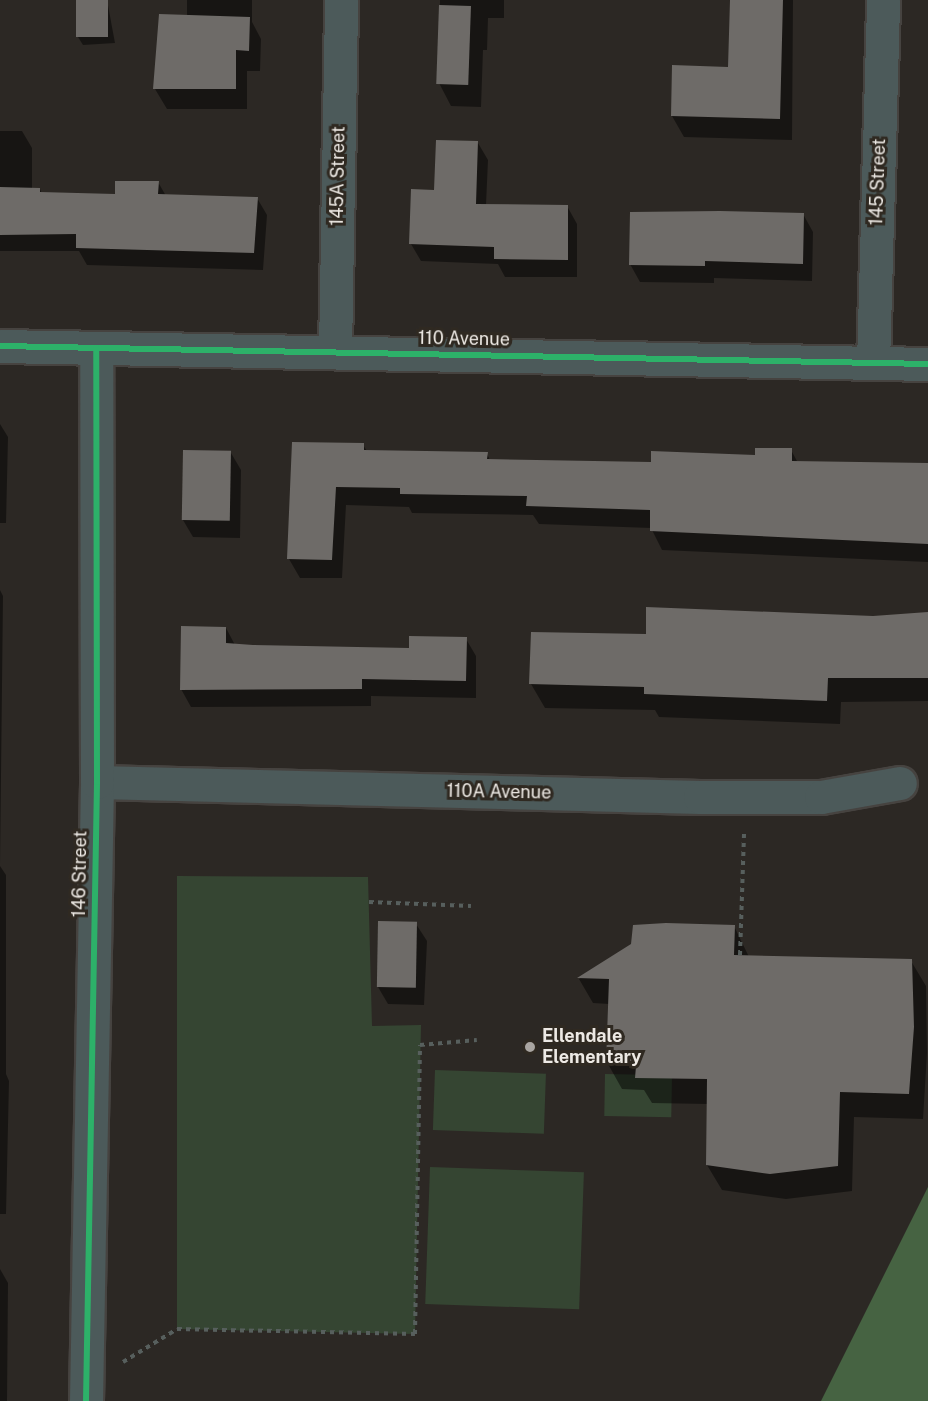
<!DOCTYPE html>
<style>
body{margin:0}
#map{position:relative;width:928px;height:1401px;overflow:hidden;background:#2c2824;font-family:"Public Sans",sans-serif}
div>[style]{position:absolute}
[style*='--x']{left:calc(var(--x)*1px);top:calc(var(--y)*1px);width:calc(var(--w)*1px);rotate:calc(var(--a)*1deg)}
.green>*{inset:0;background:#354532;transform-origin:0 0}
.forest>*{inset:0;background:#466342}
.shadow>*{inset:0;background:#0007}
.building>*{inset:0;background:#6e6b68;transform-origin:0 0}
.path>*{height:4px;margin-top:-2px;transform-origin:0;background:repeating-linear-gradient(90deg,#575f5d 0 4.5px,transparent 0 9px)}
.roads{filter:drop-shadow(2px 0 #464340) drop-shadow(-2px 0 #464340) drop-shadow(0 2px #464340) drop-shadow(0 -2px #464340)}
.minor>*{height:33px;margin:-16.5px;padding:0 16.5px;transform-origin:16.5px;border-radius:16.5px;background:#4c5a5a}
.tertiary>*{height:33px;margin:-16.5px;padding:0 16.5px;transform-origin:16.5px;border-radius:16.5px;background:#4c5a5a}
.cycleway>*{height:6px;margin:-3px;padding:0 3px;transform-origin:3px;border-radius:3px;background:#2db169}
.dots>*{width:16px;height:16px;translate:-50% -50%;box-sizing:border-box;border:3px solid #2f2921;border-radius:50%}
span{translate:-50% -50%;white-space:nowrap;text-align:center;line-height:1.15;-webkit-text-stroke:6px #2f2921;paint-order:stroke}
.street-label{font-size:18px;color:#ede9e4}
.poi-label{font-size:18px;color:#ede9e4;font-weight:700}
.left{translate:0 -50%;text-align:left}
</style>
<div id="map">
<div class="green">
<i style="clip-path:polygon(177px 876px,368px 877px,372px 1026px,421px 1025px,415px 1334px,177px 1329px)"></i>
<i style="left:435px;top:1070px;width:111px;height:60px;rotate:2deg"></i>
<i style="left:605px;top:1074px;width:67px;height:42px;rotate:1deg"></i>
<i style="left:430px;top:1167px;width:154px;height:137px;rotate:2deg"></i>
</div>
<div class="forest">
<i style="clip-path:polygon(928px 1187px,928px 1401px,821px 1401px)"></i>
</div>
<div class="shadow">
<i style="clip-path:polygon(77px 0,107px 0,115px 43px,83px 45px,78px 37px)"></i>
<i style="clip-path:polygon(187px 0,252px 0,252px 22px,261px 39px,260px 71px,247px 71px,247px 109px,167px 109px,155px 89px,187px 16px)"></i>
<i style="clip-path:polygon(440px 0,504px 0,504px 18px,488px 18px,487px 50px,483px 50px,481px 107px,451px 106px,439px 83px)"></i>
<i style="clip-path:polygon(732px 0,793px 0,792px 140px,684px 137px,672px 116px,730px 68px)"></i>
<i style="clip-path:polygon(0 131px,22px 131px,32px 148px,32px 189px,40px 189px,42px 194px,116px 195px,158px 182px,166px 196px,257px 198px,267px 215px,263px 270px,87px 265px,79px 251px,0 251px)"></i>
<i style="clip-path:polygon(478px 143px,488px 160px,486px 205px,567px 206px,577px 224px,577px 277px,505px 277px,498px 264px,421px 261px,411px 244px,436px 192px)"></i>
<i style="clip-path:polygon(803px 214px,813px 232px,812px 281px,714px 278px,714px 283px,640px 282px,630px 264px)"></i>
<i style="clip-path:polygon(0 424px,8px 437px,6px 523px,0 523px)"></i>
<i style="clip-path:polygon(363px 445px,367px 451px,487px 454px,490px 460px,653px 463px,757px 456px,791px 450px,798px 463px,928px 465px,928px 562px,662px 550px,651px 528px,539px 524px,533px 515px,412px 513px,409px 507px,346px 505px,342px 578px,300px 578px,289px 559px)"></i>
<i style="clip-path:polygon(231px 453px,241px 470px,240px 538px,193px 537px,183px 520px)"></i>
<i style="clip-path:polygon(0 590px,3px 596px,0 866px,6px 875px,6px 1074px,9px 1081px,6px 1214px,0 1214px)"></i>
<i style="clip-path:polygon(928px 615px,928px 701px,841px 702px,840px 724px,659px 717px,655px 710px,545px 708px,531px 684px,647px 636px)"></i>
<i style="clip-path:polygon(226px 628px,235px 645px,410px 650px,466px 639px,476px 656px,476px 698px,371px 696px,371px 706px,191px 707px,181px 689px)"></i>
<i style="clip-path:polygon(416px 924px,427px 941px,424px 1005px,388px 1004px,378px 987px)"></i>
<i style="clip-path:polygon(734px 926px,749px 957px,911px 961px,926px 986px,927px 1053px,923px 1119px,854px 1117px,852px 1191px,786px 1199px,722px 1190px,707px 1165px,708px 1104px,652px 1103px,644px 1090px,622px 1089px,608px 1064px,609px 1004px,593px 1003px,579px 979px,632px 945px)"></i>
<i style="clip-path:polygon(0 1269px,8px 1283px,7px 1401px,0 1401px)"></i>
</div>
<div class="building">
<i style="left:76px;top:0;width:32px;height:37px"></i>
<i style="clip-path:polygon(730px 0,783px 0,780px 119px,671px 116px,672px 65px,728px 67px)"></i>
<i style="left:439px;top:5px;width:32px;height:79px;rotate:2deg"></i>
<i style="clip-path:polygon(159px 14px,250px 17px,249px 51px,236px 50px,236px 89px,153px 89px)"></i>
<i style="clip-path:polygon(436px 140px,478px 141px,476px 204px,568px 205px,568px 260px,494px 259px,494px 247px,409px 244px,411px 189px,434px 190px)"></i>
<i style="clip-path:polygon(115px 181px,159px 181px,158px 194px,258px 197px,254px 253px,76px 248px,76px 234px,0 235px,0 187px,40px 188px,40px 192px,115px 194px)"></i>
<i style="clip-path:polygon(720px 211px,804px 213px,803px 264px,705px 261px,705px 266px,629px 265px,630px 212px)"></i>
<i style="clip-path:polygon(292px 442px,364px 443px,364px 450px,488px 452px,487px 459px,651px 462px,651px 451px,755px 455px,755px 448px,792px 448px,792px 461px,928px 463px,928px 544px,650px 531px,650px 510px,526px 506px,527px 496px,400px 494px,400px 488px,336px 487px,332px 560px,287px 559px)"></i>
<i style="left:183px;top:450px;width:48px;height:70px;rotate:1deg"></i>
<i style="clip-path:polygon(646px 607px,873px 616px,928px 612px,928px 678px,828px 678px,827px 701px,644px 694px,644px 687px,529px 684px,531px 632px,646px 634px)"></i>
<i style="clip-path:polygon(181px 626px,226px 627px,226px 643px,253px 645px,409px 648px,409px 636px,467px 637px,466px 681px,362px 679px,362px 689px,180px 690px)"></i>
<i style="left:378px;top:921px;width:39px;height:66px;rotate:1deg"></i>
<i style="clip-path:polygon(666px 923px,735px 925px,734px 955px,912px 959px,914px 1027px,909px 1094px,840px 1092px,838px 1166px,770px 1174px,706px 1165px,707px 1079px,635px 1078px,636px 1066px,606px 1064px,609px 979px,577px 978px,631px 944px,633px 925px)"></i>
</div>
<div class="path">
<i style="--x:369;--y:902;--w:102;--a:2.2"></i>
<i style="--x:740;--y:955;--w:122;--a:-88.1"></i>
<i style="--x:123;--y:1362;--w:63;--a:-31.4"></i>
<i style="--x:177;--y:1329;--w:238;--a:1.2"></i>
<i style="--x:415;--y:1334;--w:289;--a:-89"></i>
<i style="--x:420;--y:1045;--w:57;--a:-5"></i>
</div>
<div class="roads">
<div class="minor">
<i style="--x:335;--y:351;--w:351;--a:-89"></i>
<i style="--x:873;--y:363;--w:363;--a:-88.4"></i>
<i style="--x:97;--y:782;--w:603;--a:1.42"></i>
<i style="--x:700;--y:797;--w:121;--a:0"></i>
<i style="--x:821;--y:797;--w:80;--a:-10"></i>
<i style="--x:86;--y:1401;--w:619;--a:-88.98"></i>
<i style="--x:97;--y:782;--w:434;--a:-90.1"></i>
</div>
<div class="tertiary">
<i style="--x:0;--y:346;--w:928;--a:1.11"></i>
</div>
</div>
<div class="cycleway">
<i style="--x:0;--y:346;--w:928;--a:1.11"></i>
<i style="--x:86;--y:1401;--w:619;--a:-88.98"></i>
<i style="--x:97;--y:782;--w:434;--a:-90.1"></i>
</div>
<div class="dots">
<i style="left:530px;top:1047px;background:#a9a5a1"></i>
</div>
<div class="street-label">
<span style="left:338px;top:176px;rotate:-89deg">145A Street</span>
<span style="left:878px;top:182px;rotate:-88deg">145 Street</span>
<span style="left:464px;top:339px;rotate:1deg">110 Avenue</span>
<span style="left:499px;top:792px;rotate:1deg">110A Avenue</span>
<span style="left:80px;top:874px;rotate:-89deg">146 Street</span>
</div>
<div class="poi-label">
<span class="left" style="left:542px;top:1047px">Ellendale<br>Elementary</span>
</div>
</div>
